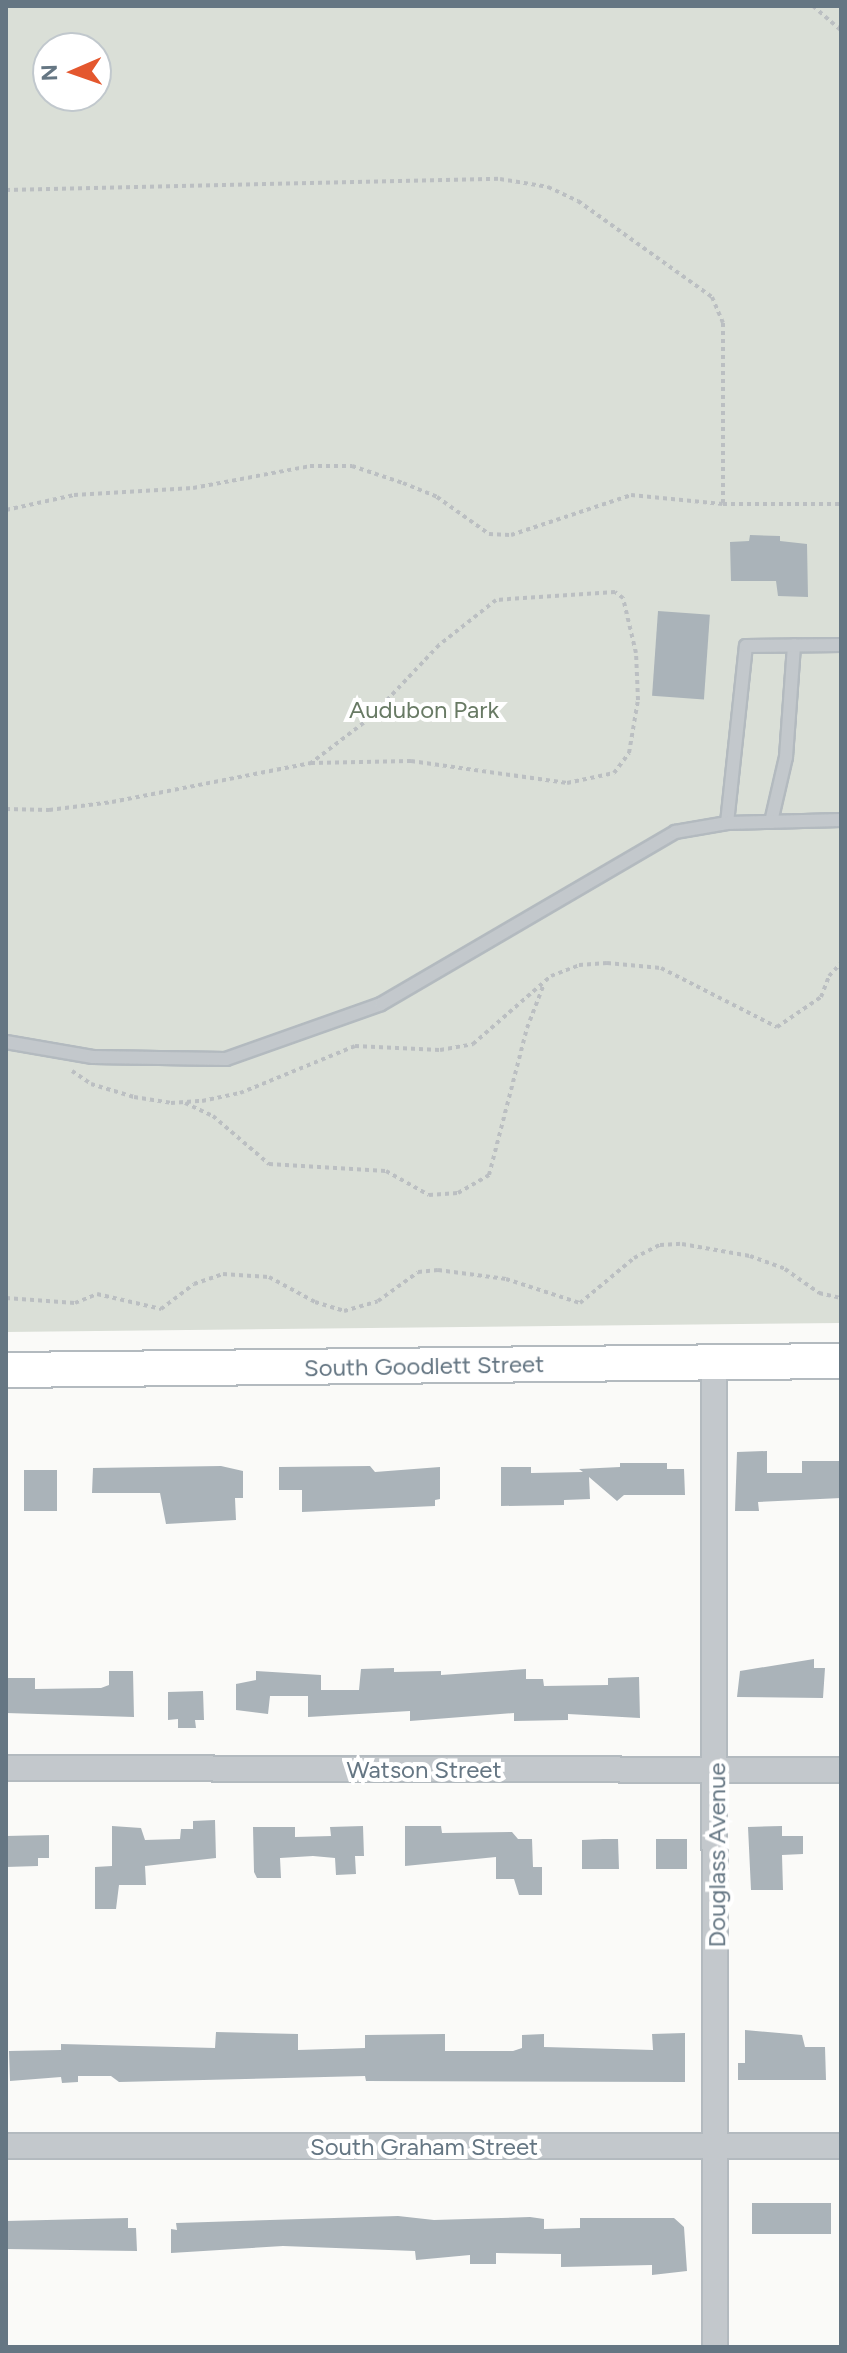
<!DOCTYPE html>
<style>
body{margin:0}
#map{position:relative;width:847px;height:2353px;overflow:hidden;background:#fafaf8;font-family:Figtree,sans-serif}
div>[style]{position:absolute}
[style*='--x']{left:calc(var(--x)*1px);top:calc(var(--y)*1px);width:calc(var(--w)*1px);rotate:calc(var(--a)*1deg)}
.green>*{inset:0;background:#dadfd7}
.building>*{inset:0;background:#aab3b9;transform-origin:0 0}
.path>*{height:4px;margin-top:-2px;transform-origin:0;background:repeating-linear-gradient(90deg,#bbbfc2 0 4px,transparent 0 8px)}
.roads{filter:drop-shadow(2px 0 #b3babf) drop-shadow(-2px 0 #b3babf) drop-shadow(0 2px #b3babf) drop-shadow(0 -2px #b3babf)}
.service>*{height:12px;margin:-6px;padding:0 6px;transform-origin:6px;border-radius:6px;background:#c3c8cc}
.minor>*{height:24px;margin:-12px;padding:0 12px;transform-origin:12px;border-radius:12px;background:#c3c8cc}
.secondary>*{height:34px;margin:-17px;padding:0 17px;transform-origin:17px;border-radius:17px;background:#fff}
span{translate:-50% -50%;white-space:nowrap;text-align:center;line-height:1.15;-webkit-text-stroke:8px #fff;paint-order:stroke}
.park-label{font-size:24px;color:#687a64}
.street-label{font-size:24px;color:#657683}
.frame{position:absolute;inset:0;border:8px solid #657683;pointer-events:none}
.north{position:absolute;left:32px;top:32px;width:80px;height:80px;box-sizing:border-box;background:#fff;border:2px solid #c1c8cd;border-radius:50%;rotate:268deg;font-size:22px;font-weight:700;line-height:32px;text-align:center;color:#657683}
.north::after{content:'';display:block;margin:auto;width:28px;height:36px;background:#e4572e;clip-path:polygon(50% 0,100% 100%,50% 72%,0 100%)}
</style>
<div id="map">
<div class="green">
<i style="clip-path:polygon(evenodd,6px 6px,841px 6px,841px 1323px,6px 1332px,6px 6px,48px 48px,96px 48px,96px 96px,48px 96px,48px 48px)"></i>
</div>
<div class="building">
<i style="clip-path:polygon(750px 535px,780px 536px,780px 541px,807px 544px,808px 597px,778px 596px,776px 581px,731px 581px,730px 542px,749px 541px)"></i>
<i style="left:658px;top:611px;width:52px;height:85px;rotate:4deg"></i>
<i style="clip-path:polygon(767px 1451px,767px 1473px,802px 1473px,802px 1461px,841px 1461px,841px 1498px,758px 1502px,759px 1511px,735px 1511px,737px 1452px)"></i>
<i style="clip-path:polygon(620px 1463px,667px 1463px,667px 1469px,684px 1469px,685px 1495px,624px 1495px,617px 1501px,589px 1477px,590px 1499px,564px 1500px,564px 1505px,501px 1506px,501px 1467px,531px 1467px,531px 1473px,583px 1472px,579px 1469px,620px 1467px)"></i>
<i style="clip-path:polygon(221px 1466px,243px 1471px,243px 1498px,235px 1498px,236px 1520px,166px 1524px,160px 1493px,92px 1493px,93px 1468px)"></i>
<i style="clip-path:polygon(370px 1466px,375px 1472px,440px 1467px,440px 1499px,435px 1500px,435px 1506px,302px 1512px,302px 1490px,279px 1490px,279px 1467px)"></i>
<i style="left:57px;top:1470px;width:41px;height:33px;rotate:90deg"></i>
<i style="clip-path:polygon(814px 1659px,814px 1668px,825px 1668px,823px 1698px,737px 1697px,740px 1671px)"></i>
<i style="clip-path:polygon(394px 1668px,394px 1672px,441px 1671px,441px 1675px,526px 1669px,526px 1679px,543px 1679px,544px 1686px,608px 1685px,608px 1678px,639px 1677px,640px 1718px,568px 1714px,568px 1720px,514px 1721px,514px 1713px,410px 1721px,410px 1711px,308px 1717px,308px 1696px,270px 1696px,268px 1714px,236px 1710px,236px 1684px,256px 1680px,256px 1671px,321px 1675px,321px 1690px,359px 1690px,361px 1669px)"></i>
<i style="clip-path:polygon(109px 1671px,133px 1671px,134px 1717px,6px 1713px,6px 1678px,35px 1678px,35px 1689px,101px 1688px,109px 1685px)"></i>
<i style="clip-path:polygon(203px 1691px,204px 1720px,195px 1720px,196px 1728px,178px 1728px,178px 1719px,168px 1720px,168px 1692px)"></i>
<i style="clip-path:polygon(215px 1820px,216px 1858px,145px 1866px,146px 1885px,119px 1885px,116px 1909px,95px 1909px,95px 1867px,112px 1866px,112px 1826px,141px 1828px,145px 1840px,180px 1839px,181px 1829px,193px 1829px,193px 1821px)"></i>
<i style="clip-path:polygon(363px 1826px,364px 1856px,355px 1856px,356px 1874px,336px 1875px,335px 1858px,313px 1856px,280px 1858px,281px 1878px,257px 1878px,254px 1872px,253px 1827px,295px 1827px,295px 1837px,331px 1836px,330px 1827px)"></i>
<i style="clip-path:polygon(405px 1826px,441px 1826px,442px 1833px,512px 1832px,518px 1839px,532px 1839px,533px 1867px,542px 1867px,542px 1895px,519px 1895px,514px 1879px,496px 1879px,496px 1857px,405px 1866px)"></i>
<i style="clip-path:polygon(782px 1826px,782px 1836px,803px 1836px,803px 1854px,782px 1855px,783px 1890px,751px 1890px,748px 1827px)"></i>
<i style="clip-path:polygon(49px 1835px,49px 1858px,38px 1858px,38px 1866px,6px 1867px,6px 1836px)"></i>
<i style="clip-path:polygon(603px 1839px,618px 1839px,619px 1869px,582px 1869px,582px 1840px)"></i>
<i style="left:687px;top:1839px;width:30px;height:31px;rotate:90deg"></i>
<i style="clip-path:polygon(745px 2030px,802px 2035px,805px 2047px,825px 2047px,826px 2080px,738px 2080px,738px 2063px,745px 2063px)"></i>
<i style="clip-path:polygon(216px 2032px,298px 2034px,298px 2050px,365px 2048px,365px 2035px,445px 2034px,445px 2051px,513px 2051px,522px 2048px,522px 2035px,544px 2034px,544px 2047px,653px 2050px,652px 2034px,685px 2033px,685px 2082px,366px 2081px,365px 2076px,119px 2082px,111px 2076px,78px 2076px,78px 2082px,62px 2083px,61px 2077px,10px 2081px,9px 2051px,61px 2050px,61px 2044px,215px 2048px)"></i>
<i style="left:752px;top:2203px;width:79px;height:31px"></i>
<i style="clip-path:polygon(398px 2216px,434px 2220px,530px 2217px,544px 2219px,544px 2229px,580px 2228px,580px 2218px,674px 2218px,684px 2227px,687px 2271px,652px 2275px,652px 2265px,561px 2267px,561px 2254px,496px 2253px,496px 2264px,470px 2264px,470px 2255px,416px 2260px,415px 2251px,283px 2246px,171px 2253px,171px 2229px,177px 2230px,176px 2223px)"></i>
<i style="clip-path:polygon(128px 2218px,128px 2228px,136px 2228px,137px 2251px,6px 2249px,6px 2221px)"></i>
</div>
<div class="path">
<i style="--x:813;--y:6;--w:37;--a:41"></i>
<i style="--x:6;--y:190;--w:494;--a:-1.3"></i>
<i style="--x:500;--y:179;--w:49;--a:9.5"></i>
<i style="--x:548;--y:187;--w:33;--a:25"></i>
<i style="--x:578;--y:201;--w:165;--a:35.6"></i>
<i style="--x:712;--y:297;--w:28;--a:67"></i>
<i style="--x:723;--y:323;--w:181;--a:90"></i>
<i style="--x:723;--y:504;--w:118;--a:0"></i>
<i style="--x:6;--y:510;--w:70;--a:-12.4"></i>
<i style="--x:74;--y:495;--w:119;--a:-3.4"></i>
<i style="--x:193;--y:488;--w:119;--a:-10.6"></i>
<i style="--x:310;--y:466;--w:42;--a:0"></i>
<i style="--x:352;--y:466;--w:54;--a:18.4"></i>
<i style="--x:403;--y:483;--w:37;--a:22"></i>
<i style="--x:437;--y:497;--w:64;--a:35.4"></i>
<i style="--x:489;--y:534;--w:22;--a:3"></i>
<i style="--x:511;--y:535;--w:126;--a:-18.4"></i>
<i style="--x:631;--y:495;--w:92;--a:5.6"></i>
<i style="--x:6;--y:809;--w:43;--a:1.3"></i>
<i style="--x:49;--y:810;--w:64;--a:-7.2"></i>
<i style="--x:112;--y:802;--w:203;--a:-11.1"></i>
<i style="--x:311;--y:763;--w:100;--a:-1.1"></i>
<i style="--x:411;--y:761;--w:158;--a:8"></i>
<i style="--x:567;--y:783;--w:48;--a:-12"></i>
<i style="--x:614;--y:773;--w:25;--a:-53"></i>
<i style="--x:629;--y:753;--w:54;--a:-80.4"></i>
<i style="--x:638;--y:700;--w:47;--a:-92.4"></i>
<i style="--x:636;--y:653;--w:57;--a:-103.3"></i>
<i style="--x:623;--y:598;--w:10;--a:-143"></i>
<i style="--x:615;--y:592;--w:119;--a:176.2"></i>
<i style="--x:496;--y:600;--w:73;--a:141.7"></i>
<i style="--x:439;--y:645;--w:100;--a:133.4"></i>
<i style="--x:370;--y:718;--w:74;--a:142.7"></i>
<i style="--x:72;--y:1071;--w:23;--a:34"></i>
<i style="--x:91;--y:1084;--w:45;--a:16.8"></i>
<i style="--x:134;--y:1097;--w:37;--a:9"></i>
<i style="--x:171;--y:1103;--w:31;--a:-4"></i>
<i style="--x:202;--y:1101;--w:39;--a:-12"></i>
<i style="--x:240;--y:1093;--w:124;--a:-22.2"></i>
<i style="--x:355;--y:1046;--w:85;--a:2.7"></i>
<i style="--x:440;--y:1050;--w:34;--a:-10"></i>
<i style="--x:473;--y:1044;--w:103;--a:-41.1"></i>
<i style="--x:551;--y:976;--w:30;--a:-21"></i>
<i style="--x:579;--y:965;--w:28;--a:-4"></i>
<i style="--x:607;--y:963;--w:54;--a:5.3"></i>
<i style="--x:661;--y:968;--w:130;--a:27"></i>
<i style="--x:777;--y:1027;--w:53;--a:-34.3"></i>
<i style="--x:821;--y:997;--w:22;--a:-69"></i>
<i style="--x:829;--y:976;--w:18;--a:-47"></i>
<i style="--x:185;--y:1103;--w:31;--a:25"></i>
<i style="--x:213;--y:1116;--w:74;--a:40.6"></i>
<i style="--x:269;--y:1164;--w:117;--a:3.4"></i>
<i style="--x:386;--y:1171;--w:49;--a:29.2"></i>
<i style="--x:429;--y:1195;--w:29;--a:-4"></i>
<i style="--x:458;--y:1193;--w:36;--a:-30"></i>
<i style="--x:489;--y:1175;--w:152;--a:-75.5"></i>
<i style="--x:527;--y:1028;--w:47;--a:-68.9"></i>
<i style="--x:6;--y:1298;--w:69;--a:4.1"></i>
<i style="--x:75;--y:1303;--w:24;--a:-22"></i>
<i style="--x:97;--y:1294;--w:66;--a:13.2"></i>
<i style="--x:161;--y:1309;--w:41;--a:-37.1"></i>
<i style="--x:194;--y:1284;--w:31;--a:-19"></i>
<i style="--x:223;--y:1274;--w:46;--a:3.7"></i>
<i style="--x:269;--y:1277;--w:52;--a:28.5"></i>
<i style="--x:315;--y:1302;--w:30;--a:17"></i>
<i style="--x:344;--y:1311;--w:35;--a:-16"></i>
<i style="--x:378;--y:1301;--w:49;--a:-35.9"></i>
<i style="--x:418;--y:1272;--w:20;--a:-6"></i>
<i style="--x:438;--y:1270;--w:69;--a:7.5"></i>
<i style="--x:506;--y:1279;--w:78;--a:18"></i>
<i style="--x:580;--y:1303;--w:70;--a:-39.8"></i>
<i style="--x:634;--y:1258;--w:29;--a:-27"></i>
<i style="--x:660;--y:1245;--w:22;--a:-3"></i>
<i style="--x:682;--y:1244;--w:69;--a:10"></i>
<i style="--x:750;--y:1256;--w:37;--a:20"></i>
<i style="--x:785;--y:1269;--w:42;--a:35.2"></i>
<i style="--x:819;--y:1293;--w:23;--a:13"></i>
</div>
<div class="roads">
<div class="service">
<i style="--x:771;--y:822;--w:67;--a:-77"></i>
<i style="--x:786;--y:757;--w:112;--a:-85.9"></i>
<i style="--x:727;--y:823;--w:178;--a:-83.9"></i>
<i style="--x:746;--y:646;--w:95;--a:-0.6"></i>
<i style="--x:6;--y:1042;--w:88;--a:9.8"></i>
<i style="--x:93;--y:1057;--w:133;--a:0.9"></i>
<i style="--x:226;--y:1059;--w:164;--a:-19.5"></i>
<i style="--x:381;--y:1004;--w:341;--a:-30.3"></i>
<i style="--x:675;--y:832;--w:53;--a:-9.8"></i>
<i style="--x:727;--y:823;--w:114;--a:-1.5"></i>
</div>
<div class="minor">
<i style="--x:714;--y:1364;--w:983;--a:89.94"></i>
<i style="--x:6;--y:1768;--w:835;--a:0.14"></i>
<i style="--x:6;--y:2146;--w:835;--a:0"></i>
</div>
<div class="secondary">
<i style="--x:6;--y:1370;--w:835;--a:-0.62"></i>
</div>
</div>
<div class="park-label">
<span style="left:424px;top:710px">Audubon Park</span>
</div>
<div class="street-label">
<span style="left:424px;top:1366px;rotate:-1deg">South Goodlett Street</span>
<span style="left:424px;top:1770px">Watson Street</span>
<span style="left:717px;top:1855px;rotate:-90deg">Douglass Avenue</span>
<span style="left:424px;top:2147px">South Graham Street</span>
</div>
<div class="frame"></div>
<div class="north">N</div>
</div>
